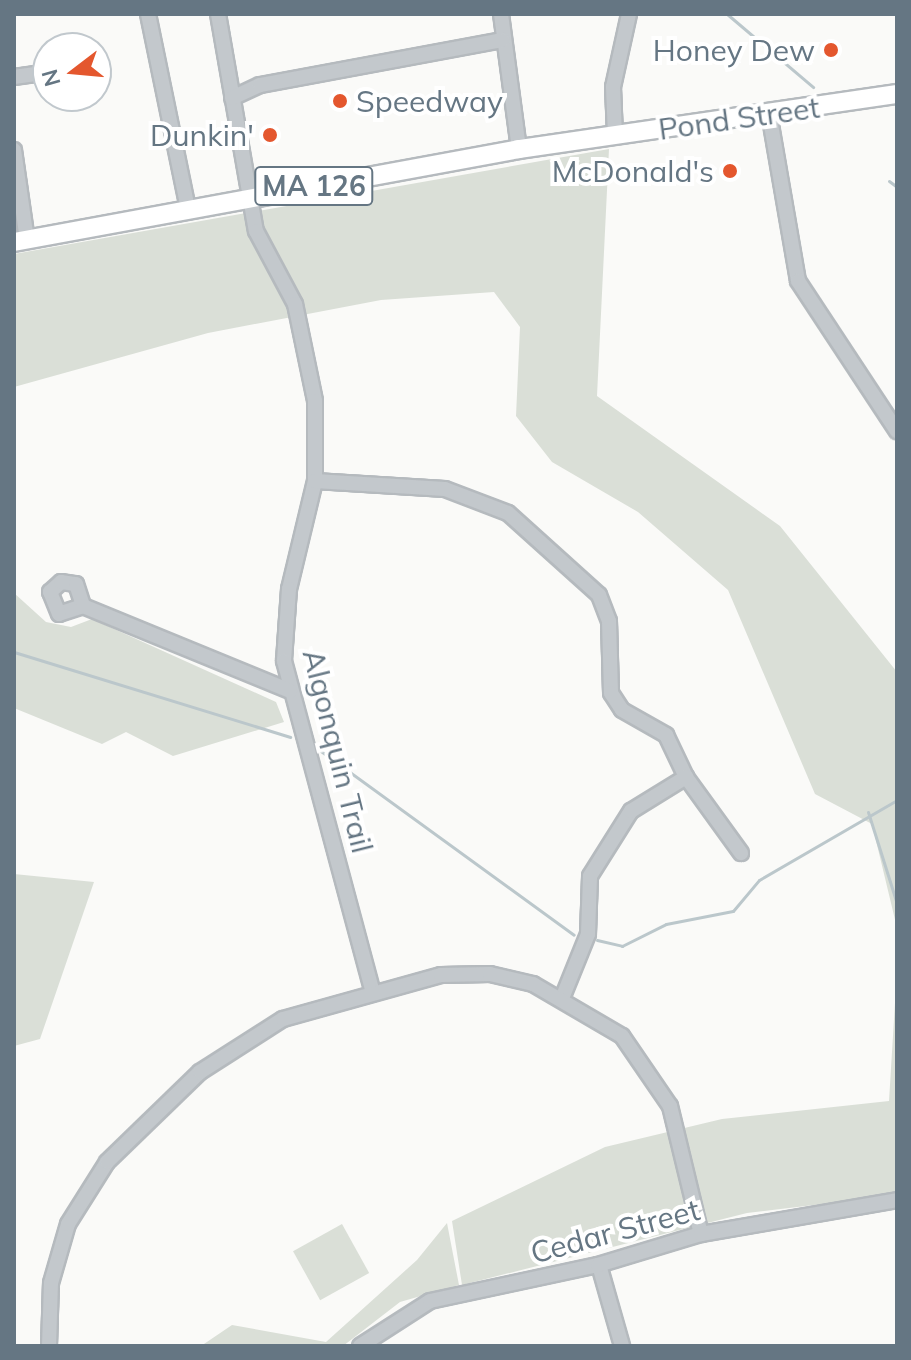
<!DOCTYPE html>
<style>
body{margin:0}
#map{position:relative;width:911px;height:1360px;overflow:hidden;background:#fafaf8;font-family:Mulish,sans-serif}
div>[style]{position:absolute}
[style*='--x']{left:calc(var(--x)*1px);top:calc(var(--y)*1px);width:calc(var(--w)*1px);rotate:calc(var(--a)*1deg)}
.green>*{inset:0;background:#dadfd7;transform-origin:0 0}
.stream>*{height:3px;margin:-1.5px;padding:0 1.5px;transform-origin:1.5px;border-radius:1.5px;background:#bbc7cb}
.roads{filter:drop-shadow(2px 0 #b5babe) drop-shadow(-2px 0 #b5babe) drop-shadow(0 2px #b5babe) drop-shadow(0 -2px #b5babe)}
.minor>*{height:14px;margin:-7px;padding:0 7px;transform-origin:7px;border-radius:7px;background:#c3c8cc}
.major>*{height:18px;margin:-9px;padding:0 9px;transform-origin:9px;border-radius:9px;background:#fff}
.dots>*{width:22px;height:22px;translate:-50% -50%;box-sizing:border-box;border:4px solid #fff;border-radius:50%}
span{translate:-50% -50%;white-space:nowrap;text-align:center;line-height:1.15;-webkit-text-stroke:8px #fff;paint-order:stroke}
.shield-label span{padding:2px 6px;background:#fff;border:2px solid;border-radius:6px;-webkit-text-stroke-width:0}
.shield-label{font-size:28px;color:#657683;font-weight:700}
.poi-label{font-size:30px;color:#657683}
.right{translate:-100% -50%;text-align:right}
.left{translate:0 -50%;text-align:left}
.street-label{font-size:30px;color:#657683}
.frame{position:absolute;inset:0;border:16px solid #657683;pointer-events:none}
.north{position:absolute;left:32px;top:32px;width:80px;height:80px;box-sizing:border-box;background:#fff;border:2px solid #c1c8cd;border-radius:50%;rotate:254deg;font-size:22px;font-weight:700;line-height:32px;text-align:center;color:#657683}
.north::after{content:'';display:block;margin:auto;width:28px;height:36px;background:#e4572e;clip-path:polygon(50% 0,100% 100%,50% 72%,0 100%)}
</style>
<div id="map">
<div class="green">
<i style="clip-path:polygon(609px 149px,597px 396px,780px 526px,897px 672px,897px 928px,872px 824px,815px 794px,728px 590px,638px 512px,552px 462px,516px 416px,520px 327px,494px 292px,381px 300px,208px 333px,14px 387px,14px 254px)"></i>
<i style="clip-path:polygon(14px 593px,46px 622px,71px 627px,92px 619px,276px 702px,284px 722px,173px 756px,126px 732px,102px 744px,14px 708px)"></i>
<i style="clip-path:polygon(14px 874px,94px 882px,40px 1039px,14px 1046px)"></i>
<i style="clip-path:polygon(897px 970px,897px 1195px,747px 1213px,462px 1285px,452px 1221px,605px 1147px,722px 1119px,889px 1101px)"></i>
<i style="clip-path:polygon(447px 1223px,459px 1285px,400px 1302px,343px 1346px,201px 1346px,232px 1325px,326px 1342px,417px 1260px)"></i>
<i style="left:342px;top:1224px;width:56px;height:56px;rotate:61deg"></i>
</div>
<div class="stream">
<i style="--x:727;--y:14;--w:113;--a:40.3"></i>
<i style="--x:889;--y:181;--w:10;--a:37"></i>
<i style="--x:14;--y:652;--w:289;--a:17.1"></i>
<i style="--x:318;--y:749;--w:316;--a:36"></i>
<i style="--x:868;--y:812;--w:96;--a:72.5"></i>
<i style="--x:597;--y:940;--w:26;--a:13"></i>
<i style="--x:622;--y:946;--w:49;--a:-26.6"></i>
<i style="--x:666;--y:924;--w:68;--a:-11"></i>
<i style="--x:733;--y:911;--w:40;--a:-50"></i>
<i style="--x:759;--y:880;--w:160;--a:-30.1"></i>
</div>
<div class="roads">
<div class="minor">
<i style="--x:148;--y:14;--w:199;--a:78.4"></i>
<i style="--x:218;--y:14;--w:220;--a:80.1"></i>
<i style="--x:256;--y:231;--w:83;--a:61.9"></i>
<i style="--x:295;--y:304;--w:99;--a:78.3"></i>
<i style="--x:315;--y:401;--w:80;--a:90"></i>
<i style="--x:315;--y:481;--w:111;--a:103.5"></i>
<i style="--x:289;--y:589;--w:72;--a:94"></i>
<i style="--x:284;--y:661;--w:344;--a:75"></i>
<i style="--x:501;--y:14;--w:136;--a:82.4"></i>
<i style="--x:14;--y:77;--w:34;--a:-8"></i>
<i style="--x:232;--y:98;--w:31;--a:-25"></i>
<i style="--x:260;--y:85;--w:247;--a:-10.5"></i>
<i style="--x:769;--y:113;--w:170;--a:80.2"></i>
<i style="--x:798;--y:281;--w:180;--a:56.6"></i>
<i style="--x:615;--y:135;--w:48;--a:-92.4"></i>
<i style="--x:613;--y:87;--w:75;--a:-77.6"></i>
<i style="--x:14;--y:150;--w:91;--a:81.8"></i>
<i style="--x:315;--y:481;--w:130;--a:3.5"></i>
<i style="--x:445;--y:489;--w:67;--a:20.9"></i>
<i style="--x:508;--y:513;--w:122;--a:42"></i>
<i style="--x:599;--y:595;--w:28;--a:69"></i>
<i style="--x:609;--y:621;--w:72;--a:88.4"></i>
<i style="--x:611;--y:693;--w:20;--a:57"></i>
<i style="--x:622;--y:710;--w:51;--a:29.6"></i>
<i style="--x:666;--y:735;--w:47;--a:64.5"></i>
<i style="--x:83;--y:606;--w:25;--a:162"></i>
<i style="--x:59;--y:614;--w:24;--a:-112"></i>
<i style="--x:50;--y:592;--w:15;--a:-42"></i>
<i style="--x:61;--y:582;--w:15;--a:8"></i>
<i style="--x:76;--y:584;--w:23;--a:72"></i>
<i style="--x:83;--y:606;--w:224;--a:22.3"></i>
<i style="--x:563;--y:996;--w:67;--a:-68"></i>
<i style="--x:588;--y:934;--w:58;--a:-88"></i>
<i style="--x:590;--y:876;--w:77;--a:-57.8"></i>
<i style="--x:631;--y:811;--w:65;--a:-31.7"></i>
<i style="--x:686;--y:777;--w:94;--a:54.1"></i>
<i style="--x:599;--y:1265;--w:84;--a:74.1"></i>
<i style="--x:49;--y:1346;--w:63;--a:-88.2"></i>
<i style="--x:51;--y:1283;--w:61;--a:-73.9"></i>
<i style="--x:68;--y:1224;--w:73;--a:-57.8"></i>
<i style="--x:107;--y:1162;--w:129;--a:-44.1"></i>
<i style="--x:200;--y:1072;--w:98;--a:-32.6"></i>
<i style="--x:283;--y:1019;--w:164;--a:-15.6"></i>
<i style="--x:441;--y:975;--w:49;--a:-1.2"></i>
<i style="--x:490;--y:974;--w:44;--a:13.1"></i>
<i style="--x:533;--y:984;--w:103;--a:30.3"></i>
<i style="--x:622;--y:1036;--w:85;--a:55.6"></i>
<i style="--x:670;--y:1106;--w:132;--a:76.4"></i>
<i style="--x:360;--y:1346;--w:83;--a:-32.7"></i>
<i style="--x:430;--y:1301;--w:172;--a:-12.1"></i>
<i style="--x:598;--y:1265;--w:108;--a:-16.8"></i>
<i style="--x:701;--y:1234;--w:199;--a:-9.8"></i>
</div>
<div class="major">
<i style="--x:14;--y:242;--w:513;--a:-10.43"></i>
<i style="--x:519;--y:149;--w:382;--a:-8.3"></i>
</div>
</div>
<div class="dots">
<i style="left:831px;top:50px;background:#e4572e"></i>
<i style="left:340px;top:101px;background:#e4572e"></i>
<i style="left:270px;top:135px;background:#e4572e"></i>
<i style="left:730px;top:171px;background:#e4572e"></i>
</div>
<div class="shield-label">
<span style="left:314px;top:186px">MA 126</span>
</div>
<div class="poi-label">
<span class="right" style="left:815px;top:50px">Honey Dew</span>
<span class="left" style="left:356px;top:101px">Speedway</span>
<span class="right" style="left:254px;top:135px">Dunkin'</span>
<span class="right" style="left:714px;top:171px">McDonald's</span>
</div>
<div class="street-label">
<span style="left:739px;top:118px;rotate:-8deg">Pond Street</span>
<span style="left:338px;top:751px;rotate:76deg">Algonquin Trail</span>
<span style="left:615px;top:1231px;rotate:-15deg">Cedar Street</span>
</div>
<div class="frame"></div>
<div class="north">N</div>
</div>
